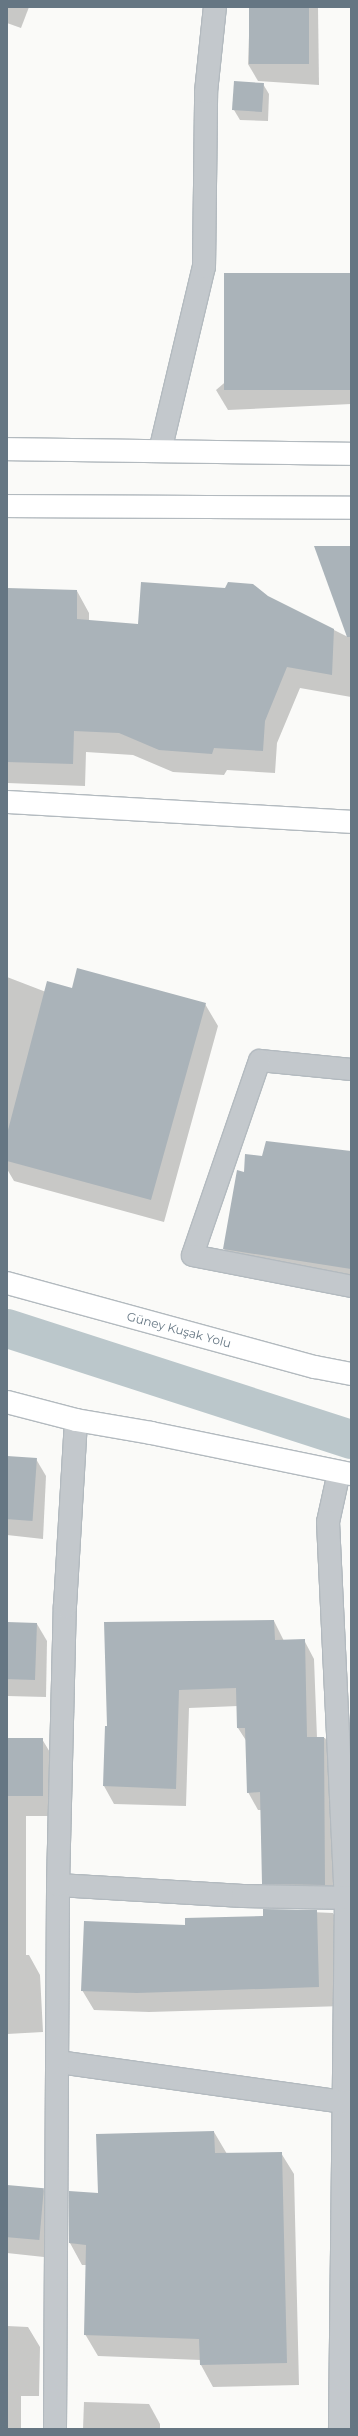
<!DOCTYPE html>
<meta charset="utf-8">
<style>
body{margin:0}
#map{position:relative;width:358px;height:2436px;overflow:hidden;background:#fafaf8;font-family:Montserrat,sans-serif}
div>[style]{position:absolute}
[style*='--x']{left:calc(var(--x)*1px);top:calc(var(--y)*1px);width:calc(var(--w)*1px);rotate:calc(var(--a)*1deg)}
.shadow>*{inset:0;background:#0003}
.canal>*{height:39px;margin:-19.5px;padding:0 19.5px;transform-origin:19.5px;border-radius:19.5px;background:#bbc7cb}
.building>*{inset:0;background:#aab3b9;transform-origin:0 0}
.roads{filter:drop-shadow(1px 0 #b3babf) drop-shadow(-1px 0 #b3babf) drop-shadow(0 1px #b3babf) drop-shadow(0 -1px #b3babf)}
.lane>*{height:21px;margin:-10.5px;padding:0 10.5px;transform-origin:10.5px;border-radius:10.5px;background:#c3c8cc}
.street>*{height:22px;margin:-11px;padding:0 11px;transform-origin:11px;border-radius:11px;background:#c3c8cc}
.secondary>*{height:22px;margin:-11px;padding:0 11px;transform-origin:11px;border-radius:11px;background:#fff}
span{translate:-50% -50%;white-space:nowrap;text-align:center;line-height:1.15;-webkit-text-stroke:4px #fff;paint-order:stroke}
.street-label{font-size:12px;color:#657683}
.frame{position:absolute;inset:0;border:8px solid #657683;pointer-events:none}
</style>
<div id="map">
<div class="shadow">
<i style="clip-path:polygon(7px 7px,29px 7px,21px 28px,7px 23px)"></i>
<i style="clip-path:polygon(250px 7px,318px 7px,319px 85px,258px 81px,248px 64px)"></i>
<i style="clip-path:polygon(263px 84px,269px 94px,268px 121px,240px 120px,234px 110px)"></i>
<i style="clip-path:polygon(351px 274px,351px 404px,228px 410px,216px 390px)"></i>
<i style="clip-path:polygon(316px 547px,351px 547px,351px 697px,300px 688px,277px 743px,275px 773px,227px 770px,224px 775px,173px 772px,133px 755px,86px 752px,85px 786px,7px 783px,7px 589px,77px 591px,89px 613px,89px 621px,139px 625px,268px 597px,348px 637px)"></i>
<i style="clip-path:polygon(7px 977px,46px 992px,72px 989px,205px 1004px,218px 1026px,164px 1222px,14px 1181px,7px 1169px)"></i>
<i style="clip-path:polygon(351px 1152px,351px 1287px,236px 1269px,224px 1249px,245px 1173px)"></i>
<i style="clip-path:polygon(7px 1457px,36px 1459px,46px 1476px,43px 1539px,7px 1535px)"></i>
<i style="clip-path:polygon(274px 1621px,284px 1641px,304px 1640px,314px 1659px,317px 1738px,325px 1738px,336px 1756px,335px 1903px,274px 1902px,263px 1884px,261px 1810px,258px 1810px,248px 1792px,247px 1742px,238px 1728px,238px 1706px,189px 1708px,186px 1806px,114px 1804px,104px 1786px,108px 1727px)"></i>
<i style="clip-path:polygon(7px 1623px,37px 1624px,47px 1641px,46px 1697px,7px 1696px)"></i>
<i style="clip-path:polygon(7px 1739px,42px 1739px,54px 1759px,54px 1816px,26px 1816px,26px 1955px,29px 1955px,40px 1975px,43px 2032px,7px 2034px)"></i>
<i style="clip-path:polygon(264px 1910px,333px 1913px,344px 1932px,343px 2006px,149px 2012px,94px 2010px,82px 1990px,264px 1916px)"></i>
<i style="clip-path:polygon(214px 2132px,227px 2154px,281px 2153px,294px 2174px,299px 2385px,213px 2387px,201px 2365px,201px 2360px,98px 2356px,85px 2334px,87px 2265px,82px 2265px,70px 2243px,99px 2195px)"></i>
<i style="clip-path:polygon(7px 2186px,43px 2189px,53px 2206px,53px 2258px,7px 2253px)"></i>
<i style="clip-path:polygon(7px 2326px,28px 2327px,40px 2347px,39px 2396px,21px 2396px,21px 2429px,7px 2429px)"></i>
<i style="clip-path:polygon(84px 2402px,149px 2404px,160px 2424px,160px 2429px,83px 2429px)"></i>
</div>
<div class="canal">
<i style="--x:7;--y:1328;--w:361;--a:17.9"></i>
</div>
<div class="building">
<i style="left:249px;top:7px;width:60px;height:57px"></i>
<i style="left:234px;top:81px;width:30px;height:29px;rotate:4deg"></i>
<i style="left:224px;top:273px;width:127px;height:117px"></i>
<i style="clip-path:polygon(314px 546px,351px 546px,351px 637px,347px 637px)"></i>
<i style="clip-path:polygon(141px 582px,225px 588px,228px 582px,253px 584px,268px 596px,334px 629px,332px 675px,287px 667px,265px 721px,263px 751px,214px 748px,212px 754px,159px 750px,119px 733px,74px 731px,73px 764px,7px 762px,7px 588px,77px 590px,77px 619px,138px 624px)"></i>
<i style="clip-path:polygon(77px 968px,206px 1003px,151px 1200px,7px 1161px,7px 1134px,47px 981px,72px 988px)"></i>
<i style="clip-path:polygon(266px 1141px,351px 1151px,351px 1269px,223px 1249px,237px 1170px,244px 1172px,245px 1154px,262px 1156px)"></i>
<i style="left:7px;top:1456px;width:30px;height:63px;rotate:4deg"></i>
<i style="clip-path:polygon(274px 1620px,275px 1640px,305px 1639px,307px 1737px,324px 1737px,325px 1885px,262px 1884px,260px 1792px,247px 1793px,245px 1728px,237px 1728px,236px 1688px,179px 1690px,176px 1789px,103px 1786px,105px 1726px,107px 1726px,104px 1622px)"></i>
<i style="left:7px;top:1622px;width:30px;height:57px;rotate:2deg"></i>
<i style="left:7px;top:1738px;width:36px;height:58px"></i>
<i style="clip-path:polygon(263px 1909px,317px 1910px,319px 1987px,137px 1993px,81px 1991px,84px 1921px,185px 1925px,185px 1918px,263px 1916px)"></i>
<i style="clip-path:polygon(214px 2131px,215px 2153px,282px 2152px,287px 2363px,200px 2365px,199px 2339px,84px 2335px,86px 2245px,69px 2243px,69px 2191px,98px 2193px,96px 2134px)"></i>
<i style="left:7px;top:2185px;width:37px;height:52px;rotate:5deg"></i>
</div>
<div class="roads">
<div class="lane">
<i style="--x:351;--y:1069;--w:92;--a:-174.4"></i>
<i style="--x:259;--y:1060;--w:206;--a:109"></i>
<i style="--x:192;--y:1255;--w:162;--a:11"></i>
</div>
<div class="street">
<i style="--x:160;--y:451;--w:189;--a:-76.6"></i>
<i style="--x:204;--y:267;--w:175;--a:-89.3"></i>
<i style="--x:206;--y:92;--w:85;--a:-84"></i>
<i style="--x:339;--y:1472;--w:51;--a:102.4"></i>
<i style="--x:328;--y:1522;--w:375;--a:87.3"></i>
<i style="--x:346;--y:1897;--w:532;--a:90.65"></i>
<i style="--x:58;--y:1885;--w:185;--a:3.4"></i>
<i style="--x:243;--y:1896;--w:108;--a:1.1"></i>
<i style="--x:58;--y:2062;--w:296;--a:8"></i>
<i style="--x:55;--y:2429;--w:544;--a:-89.68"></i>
<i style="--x:58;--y:1885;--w:279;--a:-88.6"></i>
<i style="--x:65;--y:1606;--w:186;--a:-86.6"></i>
</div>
<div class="secondary">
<i style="--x:7;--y:449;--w:344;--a:0.8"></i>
<i style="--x:7;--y:506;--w:344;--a:0.3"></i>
<i style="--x:7;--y:802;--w:345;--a:3.3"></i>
<i style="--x:7;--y:1283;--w:319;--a:15.3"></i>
<i style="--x:315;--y:1367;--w:37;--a:11"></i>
<i style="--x:7;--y:1402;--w:71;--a:14.6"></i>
<i style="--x:76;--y:1420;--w:76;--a:9.8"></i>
<i style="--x:151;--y:1433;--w:204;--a:11.6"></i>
</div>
</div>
<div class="street-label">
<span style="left:179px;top:1330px;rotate:15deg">Güney Kuşak Yolu</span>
</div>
<div class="frame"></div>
</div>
